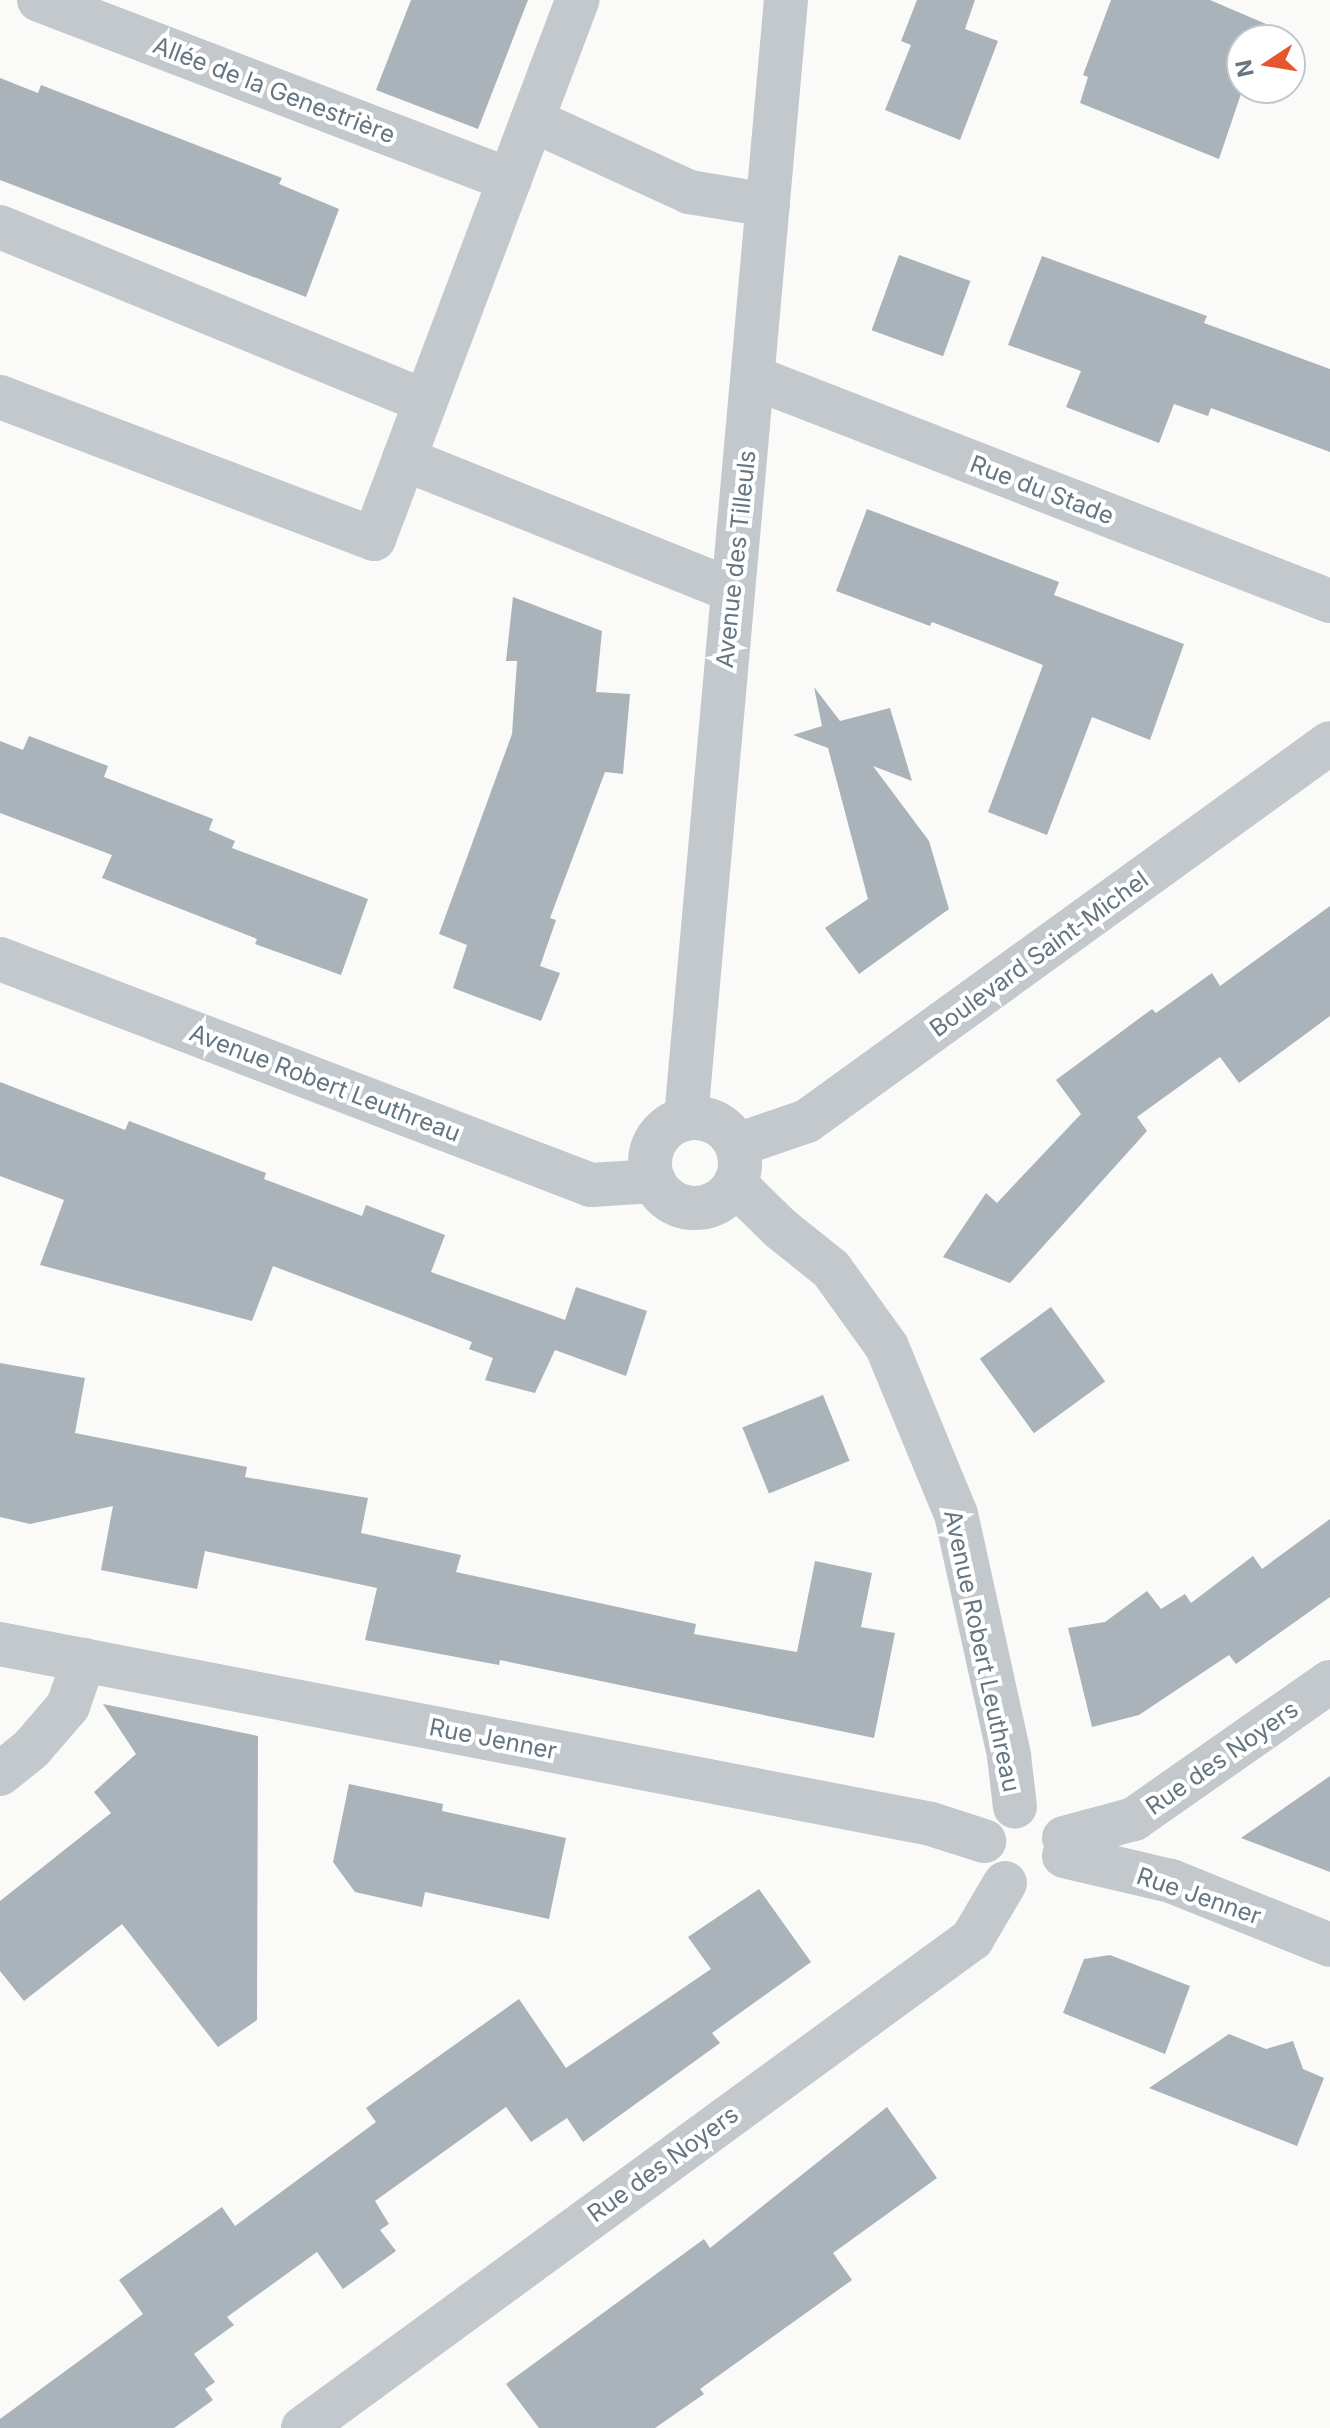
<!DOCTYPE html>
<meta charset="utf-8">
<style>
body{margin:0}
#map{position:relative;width:1330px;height:2428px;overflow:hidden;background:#fafaf8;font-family:Inter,sans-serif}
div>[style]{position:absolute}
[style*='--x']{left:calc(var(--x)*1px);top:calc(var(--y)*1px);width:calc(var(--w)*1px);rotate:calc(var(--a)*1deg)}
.building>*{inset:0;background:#aab3b9;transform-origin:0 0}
.street>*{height:44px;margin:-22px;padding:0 22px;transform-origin:22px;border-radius:22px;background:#c3c8cc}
.street>.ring{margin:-22px;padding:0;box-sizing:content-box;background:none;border:44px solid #c3c8cc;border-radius:50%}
span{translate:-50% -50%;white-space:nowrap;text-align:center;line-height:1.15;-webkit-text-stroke:8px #fff;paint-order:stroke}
.street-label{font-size:24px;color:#657683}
.north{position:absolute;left:1226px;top:24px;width:80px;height:80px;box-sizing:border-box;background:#fff;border:2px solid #c1c8cd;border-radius:50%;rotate:258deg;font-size:22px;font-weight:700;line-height:32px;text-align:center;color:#657683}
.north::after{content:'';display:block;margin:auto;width:28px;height:36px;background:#e4572e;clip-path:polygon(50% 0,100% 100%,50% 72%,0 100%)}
</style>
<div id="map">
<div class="building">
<i style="clip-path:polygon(411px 0,528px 0,478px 129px,376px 90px)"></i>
<i style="clip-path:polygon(917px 0,975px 0,965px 29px,998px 41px,960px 140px,885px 110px,911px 45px,901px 41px)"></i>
<i style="clip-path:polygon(1111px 0,1210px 0,1266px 24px,1260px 40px,1242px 40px,1243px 88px,1219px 159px,1080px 103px,1088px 77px,1083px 75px)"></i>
<i style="clip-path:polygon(0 78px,38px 93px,41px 85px,282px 178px,279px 184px,339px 209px,306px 297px,0 180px)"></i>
<i style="left:899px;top:255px;width:76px;height:80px;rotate:20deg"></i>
<i style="clip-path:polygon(1042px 256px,1207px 316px,1204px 323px,1330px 369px,1330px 452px,1211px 408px,1208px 416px,1174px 404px,1159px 443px,1066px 407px,1081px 371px,1008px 345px)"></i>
<i style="clip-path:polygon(867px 509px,1059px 582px,1054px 595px,1184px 644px,1150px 740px,1092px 717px,1047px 835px,988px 812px,1043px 665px,932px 622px,930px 626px,836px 591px)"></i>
<i style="clip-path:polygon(513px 597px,602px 631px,596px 692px,630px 694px,623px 774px,605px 772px,550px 918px,556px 920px,540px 966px,560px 973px,541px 1021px,453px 988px,467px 945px,439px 934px,512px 734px,517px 661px,506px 661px)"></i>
<i style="clip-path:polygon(814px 687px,840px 721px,890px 708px,912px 781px,873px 766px,929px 841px,949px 909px,859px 974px,825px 928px,868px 899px,828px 748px,793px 735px,822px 726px)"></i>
<i style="clip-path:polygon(29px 736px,108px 766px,104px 777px,213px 819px,209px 830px,235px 841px,232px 848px,368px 899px,341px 975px,255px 944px,257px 939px,102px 878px,112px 855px,0 813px,0 741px,23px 750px)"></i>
<i style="clip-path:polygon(1330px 906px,1330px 1016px,1239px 1083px,1220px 1057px,1137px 1117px,1147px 1131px,1010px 1283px,943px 1257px,986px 1193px,997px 1203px,1081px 1114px,1056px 1080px,1152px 1009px,1156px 1013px,1212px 973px,1220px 986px)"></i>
<i style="clip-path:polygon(0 1082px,125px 1130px,129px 1121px,266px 1173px,264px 1179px,362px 1216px,366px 1205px,445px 1235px,431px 1272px,565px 1320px,576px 1287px,647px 1311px,626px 1376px,555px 1350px,535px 1393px,485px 1380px,493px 1358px,469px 1349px,472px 1342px,273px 1266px,252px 1321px,40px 1265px,64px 1200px,0 1176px)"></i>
<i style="left:1051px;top:1307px;width:92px;height:88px;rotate:54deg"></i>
<i style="clip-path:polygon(0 1363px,85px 1378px,75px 1433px,247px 1467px,245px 1477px,368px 1498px,361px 1533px,461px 1555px,456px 1572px,696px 1624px,694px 1634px,797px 1652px,815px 1561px,872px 1573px,861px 1627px,895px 1633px,874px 1738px,500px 1660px,499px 1665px,365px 1640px,377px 1588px,205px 1551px,197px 1589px,101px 1570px,113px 1506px,30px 1524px,0 1517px)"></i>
<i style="left:823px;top:1395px;width:71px;height:87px;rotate:68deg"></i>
<i style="clip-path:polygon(1330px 1519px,1330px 1597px,1236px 1664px,1229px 1655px,1139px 1715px,1092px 1727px,1068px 1628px,1105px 1622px,1147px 1591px,1161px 1609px,1185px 1594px,1191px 1603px,1253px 1556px,1262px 1569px)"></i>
<i style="clip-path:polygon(103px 1704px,258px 1736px,257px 2020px,218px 2047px,122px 1924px,24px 2001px,0 1971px,0 1901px,111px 1813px,94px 1792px,136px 1754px)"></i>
<i style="clip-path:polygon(1330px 1776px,1330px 1872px,1241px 1838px)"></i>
<i style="clip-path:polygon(349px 1784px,443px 1804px,442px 1811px,566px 1838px,549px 1919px,425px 1892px,422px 1907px,355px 1892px,333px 1862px)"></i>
<i style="clip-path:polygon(759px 1889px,811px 1962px,712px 2033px,720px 2043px,583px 2142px,567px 2118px,531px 2142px,506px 2107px,375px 2201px,389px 2224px,380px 2230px,396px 2251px,343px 2289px,317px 2252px,227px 2317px,234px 2325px,194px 2354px,215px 2382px,205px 2389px,213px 2400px,174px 2428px,0 2428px,0 2419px,143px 2314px,119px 2280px,222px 2207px,235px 2226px,376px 2122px,366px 2108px,519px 1999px,566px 2068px,711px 1969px,688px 1937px)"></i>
<i style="clip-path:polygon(1110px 1955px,1190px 1986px,1165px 2054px,1063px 2013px,1084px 1959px)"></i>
<i style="clip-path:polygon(1229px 2034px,1266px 2049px,1293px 2041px,1303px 2069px,1324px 2078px,1297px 2146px,1149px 2088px)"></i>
<i style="clip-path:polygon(887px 2107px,937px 2178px,833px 2253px,852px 2280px,700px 2389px,704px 2394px,655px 2428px,539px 2428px,506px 2384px,704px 2239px,710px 2248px)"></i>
</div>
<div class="street">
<i style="--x:39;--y:0;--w:504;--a:20.92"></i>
<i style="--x:532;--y:120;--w:173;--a:24.6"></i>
<i style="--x:689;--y:192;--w:80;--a:9.3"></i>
<i style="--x:0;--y:227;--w:459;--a:22.3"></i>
<i style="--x:755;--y:378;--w:617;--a:21.2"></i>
<i style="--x:0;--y:397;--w:400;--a:20.8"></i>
<i style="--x:374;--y:539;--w:85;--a:-69.4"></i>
<i style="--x:404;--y:459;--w:353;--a:21.8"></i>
<i style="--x:404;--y:459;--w:491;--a:-69.3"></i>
<i style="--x:0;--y:959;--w:633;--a:20.93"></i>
<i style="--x:591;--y:1185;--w:63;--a:-3.6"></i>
<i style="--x:686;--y:1118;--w:1122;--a:-84.89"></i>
<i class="ring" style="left:650px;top:1118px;width:46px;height:46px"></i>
<i style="--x:737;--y:1145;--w:74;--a:-18.9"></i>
<i style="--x:807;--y:1121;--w:645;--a:-35.86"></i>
<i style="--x:735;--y:1184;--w:64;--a:44.4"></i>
<i style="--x:781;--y:1229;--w:64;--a:38.7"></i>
<i style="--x:831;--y:1269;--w:96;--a:54.3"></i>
<i style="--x:887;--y:1347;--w:181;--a:67.6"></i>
<i style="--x:956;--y:1514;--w:248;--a:77.6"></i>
<i style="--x:1009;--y:1756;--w:51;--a:83.3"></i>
<i style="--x:0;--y:1644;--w:948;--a:10.94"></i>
<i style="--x:931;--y:1824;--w:56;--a:17.8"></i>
<i style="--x:0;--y:1774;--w:40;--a:-39"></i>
<i style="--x:31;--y:1749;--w:57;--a:-49.3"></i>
<i style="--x:68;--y:1706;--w:49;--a:-70.8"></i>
<i style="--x:1064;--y:1838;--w:73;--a:-15.2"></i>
<i style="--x:1134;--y:1819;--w:239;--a:-35"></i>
<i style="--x:1064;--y:1856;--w:110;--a:13.2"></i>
<i style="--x:1171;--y:1881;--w:171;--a:21.9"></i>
<i style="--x:303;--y:2428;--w:829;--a:-36.16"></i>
<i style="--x:972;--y:1939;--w:65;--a:-59.5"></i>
</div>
<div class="street-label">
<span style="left:274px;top:90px;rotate:21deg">Allée de la Genestrière</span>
<span style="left:1042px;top:490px;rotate:21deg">Rue du Stade</span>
<span style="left:736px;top:559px;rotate:-84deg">Avenue des Tilleuls</span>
<span style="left:1039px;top:954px;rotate:-36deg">Boulevard Saint-Michel</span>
<span style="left:325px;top:1083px;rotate:21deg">Avenue Robert Leuthreau</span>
<span style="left:982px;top:1651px;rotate:78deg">Avenue Robert Leuthreau</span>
<span style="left:493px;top:1739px;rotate:11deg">Rue Jenner</span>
<span style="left:1222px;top:1758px;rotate:-35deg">Rue des Noyers</span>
<span style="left:1199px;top:1896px;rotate:19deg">Rue Jenner</span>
<span style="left:663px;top:2164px;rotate:-36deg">Rue des Noyers</span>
</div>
<div class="north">N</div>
</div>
